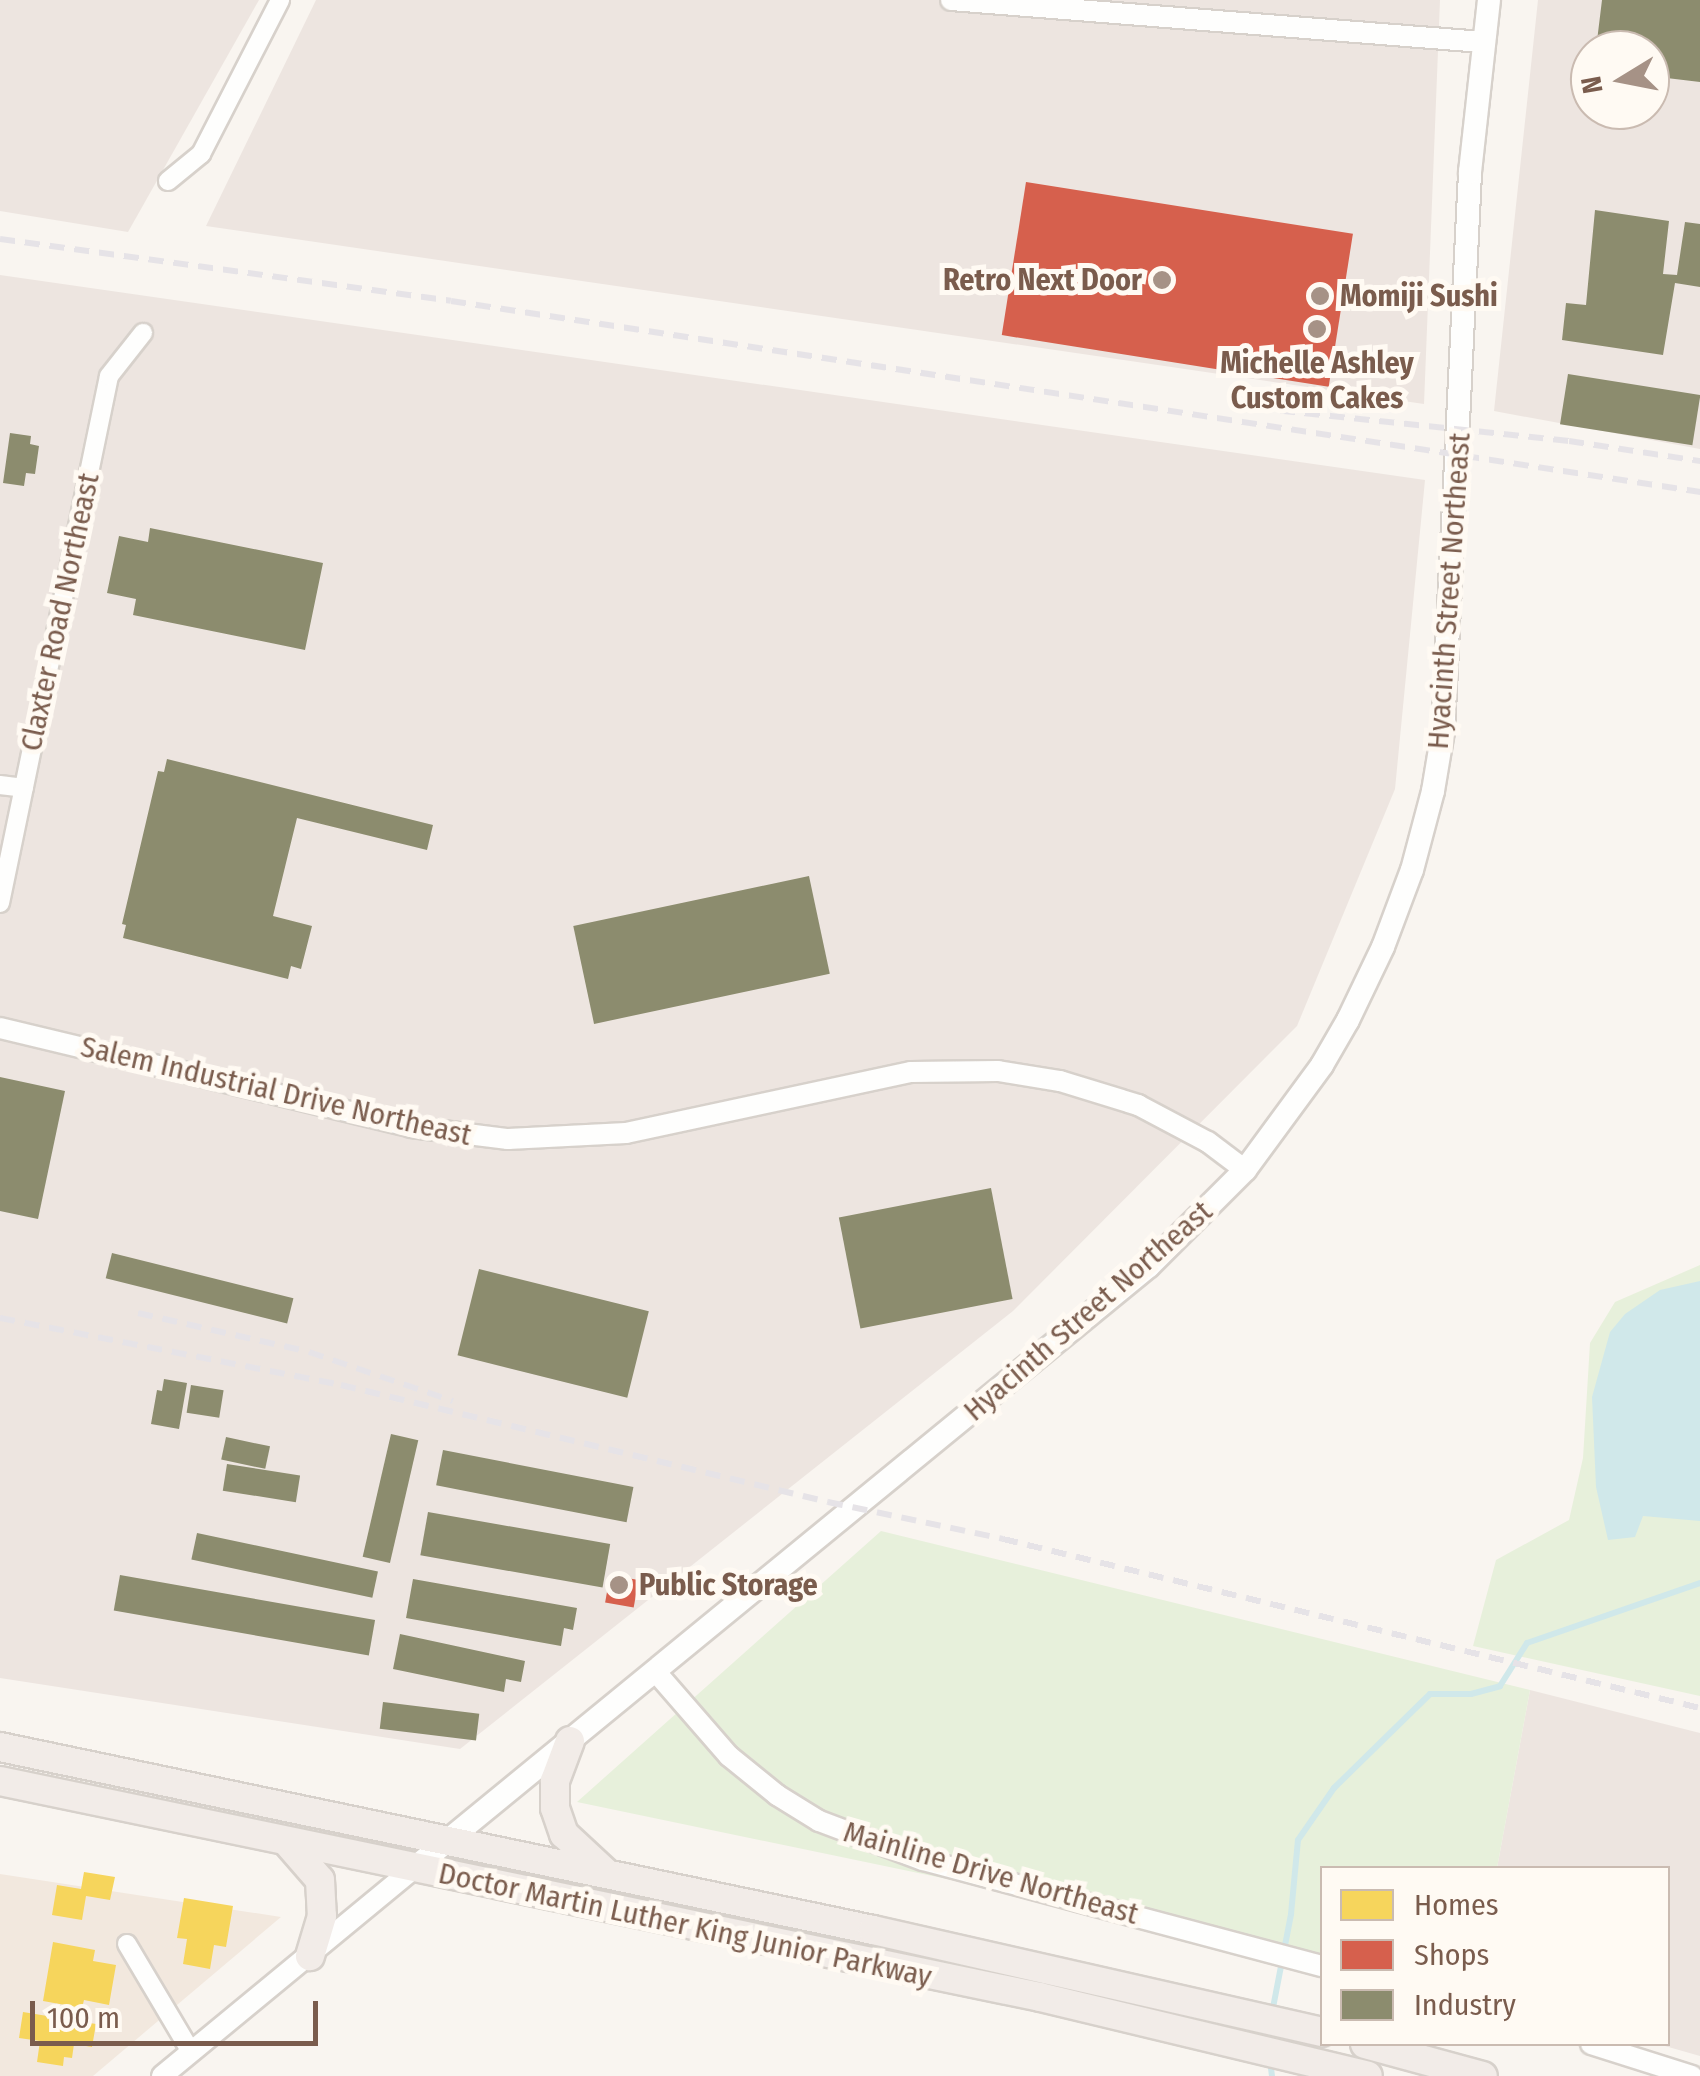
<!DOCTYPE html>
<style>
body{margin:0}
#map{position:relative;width:1700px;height:2076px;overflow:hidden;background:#f9f5f0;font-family:"Fira Sans Condensed",sans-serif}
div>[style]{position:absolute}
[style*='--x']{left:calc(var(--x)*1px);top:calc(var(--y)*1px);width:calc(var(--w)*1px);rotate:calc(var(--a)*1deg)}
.residential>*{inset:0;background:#f2e8de}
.industrial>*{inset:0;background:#ede5e0}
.green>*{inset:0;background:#e7f0db}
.water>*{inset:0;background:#d0e8ea}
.homes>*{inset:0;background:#f6d55c}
.shops>*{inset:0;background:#d6604d;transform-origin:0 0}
.industry>*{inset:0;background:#8c8c6e;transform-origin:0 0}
.stream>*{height:6px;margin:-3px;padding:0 3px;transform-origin:3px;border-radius:3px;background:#d0e8ea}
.roads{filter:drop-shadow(2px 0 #d7d1cb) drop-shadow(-2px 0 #d7d1cb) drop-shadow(0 2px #d7d1cb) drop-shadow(0 -2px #d7d1cb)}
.minor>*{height:18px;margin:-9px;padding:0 9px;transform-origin:9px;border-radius:9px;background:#fefefd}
.tertiary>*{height:20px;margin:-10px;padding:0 10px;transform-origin:10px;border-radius:10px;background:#fefefd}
.secondary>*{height:22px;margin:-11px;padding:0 11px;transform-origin:11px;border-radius:11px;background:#fefefd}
.trunk>*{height:28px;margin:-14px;padding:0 14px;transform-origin:14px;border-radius:14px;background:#f2ece8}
.rail>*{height:6px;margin-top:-3px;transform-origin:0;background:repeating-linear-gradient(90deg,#e6e3e7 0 15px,transparent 0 25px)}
.dots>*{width:28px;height:28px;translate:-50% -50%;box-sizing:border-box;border:5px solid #fffaf3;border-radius:50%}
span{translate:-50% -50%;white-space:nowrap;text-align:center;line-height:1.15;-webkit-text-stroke:10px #fffaf3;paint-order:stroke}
.poi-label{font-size:30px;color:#7a5c4d;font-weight:700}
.right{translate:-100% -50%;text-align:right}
.left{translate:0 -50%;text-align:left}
.street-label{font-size:30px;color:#7a5c4d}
.legend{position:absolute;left:1320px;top:1866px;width:350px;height:180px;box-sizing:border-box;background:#fffaf3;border:2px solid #cabbb1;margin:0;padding:12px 18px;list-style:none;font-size:30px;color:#7a5c4d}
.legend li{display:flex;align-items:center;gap:20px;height:50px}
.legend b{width:50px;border:2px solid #cabbb1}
.north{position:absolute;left:1570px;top:30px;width:100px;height:100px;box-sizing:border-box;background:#fffaf3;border:2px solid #cabbb1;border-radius:50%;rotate:260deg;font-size:28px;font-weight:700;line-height:40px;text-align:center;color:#7a5c4d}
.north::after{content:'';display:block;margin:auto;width:35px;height:45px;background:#a69286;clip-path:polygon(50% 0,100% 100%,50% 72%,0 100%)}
.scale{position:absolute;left:30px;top:2001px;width:288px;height:45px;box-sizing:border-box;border:5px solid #7a5c4d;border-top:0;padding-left:12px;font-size:30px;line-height:35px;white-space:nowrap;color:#7a5c4d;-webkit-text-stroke:8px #fffaf3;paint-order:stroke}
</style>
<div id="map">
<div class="residential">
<i style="clip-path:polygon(0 1874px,281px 1917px,93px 2076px,0 2076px)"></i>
</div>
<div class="industrial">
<i style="clip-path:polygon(0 0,259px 0,128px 232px,0 211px)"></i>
<i style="clip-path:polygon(316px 0,1440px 0,1424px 404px,206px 226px)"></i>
<i style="clip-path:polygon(evenodd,1538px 0,1700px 0,1700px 449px,1494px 411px,1538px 0,1590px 50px,1650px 50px,1650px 110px,1590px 110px,1590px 50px)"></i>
<i style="clip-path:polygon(0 275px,1425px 480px,1395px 789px,1297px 1026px,1013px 1311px,460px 1749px,0 1678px)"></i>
<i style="clip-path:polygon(1530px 1690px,1700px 1733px,1700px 2056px,1658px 2044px,1668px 2044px,1668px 1868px,1497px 1868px)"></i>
</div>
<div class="green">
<i style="clip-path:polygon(1700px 1265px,1700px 1696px,1473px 1646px,1496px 1560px,1569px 1520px,1583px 1458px,1590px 1343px,1615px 1302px)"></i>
<i style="clip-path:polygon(881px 1531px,1530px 1690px,1497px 1868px,1322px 1868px,1322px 1957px,577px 1802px)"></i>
</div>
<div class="water">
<i style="clip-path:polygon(1700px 1281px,1700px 1521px,1643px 1516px,1635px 1537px,1608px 1540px,1596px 1487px,1592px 1397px,1610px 1332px,1625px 1314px,1660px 1290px)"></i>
</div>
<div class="homes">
<i style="clip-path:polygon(84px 1872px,115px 1877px,110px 1900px,86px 1896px,82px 1920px,52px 1915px,57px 1885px,81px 1889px)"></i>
<i style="clip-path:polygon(184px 1898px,233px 1906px,226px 1947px,214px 1945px,210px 1969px,183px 1964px,187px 1939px,177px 1938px)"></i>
<i style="clip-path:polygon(53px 1942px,95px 1950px,93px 1961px,116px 1965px,109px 2005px,84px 2000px,82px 2008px,43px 2001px)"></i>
<i style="clip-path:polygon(23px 2012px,96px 2024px,92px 2047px,74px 2044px,72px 2058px,64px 2057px,63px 2066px,37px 2062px,40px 2041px,19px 2038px)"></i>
</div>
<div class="shops">
<i style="left:1026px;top:182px;width:331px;height:155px;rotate:9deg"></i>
<i style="left:610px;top:1575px;width:29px;height:28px;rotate:10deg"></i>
</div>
<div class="industry">
<i style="clip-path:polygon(1602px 0,1700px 0,1700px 82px,1650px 76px,1650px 50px,1596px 49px)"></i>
<i style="clip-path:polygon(1595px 210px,1669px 221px,1663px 274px,1677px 275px,1685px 222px,1700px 224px,1700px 287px,1675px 283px,1663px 355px,1562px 340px,1566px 303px,1586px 305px)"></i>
<i style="left:1568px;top:374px;width:134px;height:51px;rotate:9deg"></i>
<i style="clip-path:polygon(10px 433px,31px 436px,30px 444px,39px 446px,35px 474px,26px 473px,24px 486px,3px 483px)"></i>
<i style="clip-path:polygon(150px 528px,323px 563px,305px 650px,133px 615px,136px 599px,107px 593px,119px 536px,148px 542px)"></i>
<i style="clip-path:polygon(167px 759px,433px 825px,427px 850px,297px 818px,273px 916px,312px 926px,301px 969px,291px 966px,288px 979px,123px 938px,126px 925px,122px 924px,158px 771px,164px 772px)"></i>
<i style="left:809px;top:876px;width:100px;height:241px;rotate:78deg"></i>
<i style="clip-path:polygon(0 1077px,65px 1091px,38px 1219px,0 1211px)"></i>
<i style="left:991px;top:1188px;width:113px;height:155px;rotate:79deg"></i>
<i style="left:112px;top:1253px;width:187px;height:26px;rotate:14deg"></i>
<i style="left:479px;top:1269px;width:175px;height:89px;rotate:14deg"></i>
<i style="clip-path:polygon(164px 1379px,187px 1383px,179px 1429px,151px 1424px,157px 1390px,162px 1391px)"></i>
<i style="left:191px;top:1385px;width:33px;height:28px;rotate:9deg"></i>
<i style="left:391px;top:1434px;width:28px;height:126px;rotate:13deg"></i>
<i style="left:226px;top:1437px;width:45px;height:23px;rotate:12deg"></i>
<i style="left:443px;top:1450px;width:194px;height:36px;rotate:11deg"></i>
<i style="left:227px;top:1464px;width:74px;height:27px;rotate:9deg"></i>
<i style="left:428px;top:1512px;width:185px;height:44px;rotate:10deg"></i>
<i style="left:197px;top:1533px;width:185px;height:27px;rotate:12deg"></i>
<i style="left:120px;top:1575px;width:259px;height:36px;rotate:10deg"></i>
<i style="clip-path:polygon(413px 1579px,577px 1608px,573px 1630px,564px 1628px,561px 1646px,406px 1618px)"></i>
<i style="clip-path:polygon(400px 1634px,525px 1661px,521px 1682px,506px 1679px,504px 1692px,393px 1669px)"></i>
<i style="left:383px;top:1702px;width:97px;height:27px;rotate:7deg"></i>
</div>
<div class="stream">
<i style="--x:1272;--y:2013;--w:101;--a:-79.1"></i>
<i style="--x:1291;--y:1914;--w:74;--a:-84.6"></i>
<i style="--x:1298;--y:1840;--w:63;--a:-55.3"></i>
<i style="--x:1334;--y:1788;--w:134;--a:-44.4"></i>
<i style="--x:1430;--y:1694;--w:41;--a:0"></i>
<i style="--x:1471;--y:1694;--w:30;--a:-15"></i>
<i style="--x:1500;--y:1686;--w:51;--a:-57.9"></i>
<i style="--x:1527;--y:1643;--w:183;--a:-19.1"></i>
<i style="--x:1270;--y:2060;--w:16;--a:83"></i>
</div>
<div class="roads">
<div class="minor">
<i style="--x:168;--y:181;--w:43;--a:-39.3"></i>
<i style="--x:201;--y:154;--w:173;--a:-62.8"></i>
<i style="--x:0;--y:785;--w:24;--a:7"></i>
<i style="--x:0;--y:903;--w:538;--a:-78.31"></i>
<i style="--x:109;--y:376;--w:55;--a:-51.7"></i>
<i style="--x:127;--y:1944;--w:126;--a:59.3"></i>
</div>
<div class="tertiary">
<i style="--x:951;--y:0;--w:533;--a:4.52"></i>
<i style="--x:0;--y:1028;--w:423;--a:13.5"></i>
<i style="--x:411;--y:1127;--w:98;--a:7.1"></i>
<i style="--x:508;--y:1139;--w:118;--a:-2.9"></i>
<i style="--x:626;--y:1133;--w:291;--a:-12.1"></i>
<i style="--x:911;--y:1072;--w:87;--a:-0.7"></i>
<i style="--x:998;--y:1071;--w:63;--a:9.2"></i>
<i style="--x:1060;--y:1081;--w:82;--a:17.1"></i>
<i style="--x:1138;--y:1105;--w:79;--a:27.9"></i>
<i style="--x:1208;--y:1142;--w:46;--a:37.1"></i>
<i style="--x:655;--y:1671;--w:113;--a:49"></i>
<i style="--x:729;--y:1756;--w:62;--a:39.1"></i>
<i style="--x:777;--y:1795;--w:49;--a:31.8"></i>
<i style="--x:819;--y:1821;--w:111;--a:20.6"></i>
<i style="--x:923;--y:1860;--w:413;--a:14.9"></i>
<i style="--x:1591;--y:2044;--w:106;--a:17.6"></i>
<i style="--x:162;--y:2076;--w:325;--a:-39.5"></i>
</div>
<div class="secondary">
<i style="--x:413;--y:1869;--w:951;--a:-39.33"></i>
<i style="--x:1149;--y:1266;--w:136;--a:-45"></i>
<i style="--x:1245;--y:1170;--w:130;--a:-53.7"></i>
<i style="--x:1322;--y:1065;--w:52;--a:-60"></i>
<i style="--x:1348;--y:1020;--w:81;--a:-64.4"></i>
<i style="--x:1383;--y:947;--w:82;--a:-69.4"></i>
<i style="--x:1412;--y:870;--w:82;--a:-75.1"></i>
<i style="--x:1433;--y:791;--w:61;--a:-80.5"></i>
<i style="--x:1443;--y:731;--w:560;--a:-87.23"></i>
<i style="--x:1470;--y:172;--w:173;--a:-83.7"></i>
</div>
<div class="trunk">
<i style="--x:570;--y:1741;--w:43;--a:110.6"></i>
<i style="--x:555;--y:1781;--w:27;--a:90"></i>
<i style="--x:555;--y:1808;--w:28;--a:71"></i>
<i style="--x:564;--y:1834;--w:57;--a:42.9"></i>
<i style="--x:0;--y:1747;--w:892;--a:11.84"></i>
<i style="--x:873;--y:1930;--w:460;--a:12.8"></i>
<i style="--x:0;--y:1781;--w:1062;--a:11.73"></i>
<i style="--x:1040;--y:1997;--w:337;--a:13.5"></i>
<i style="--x:287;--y:1842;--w:50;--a:49"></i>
<i style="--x:320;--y:1880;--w:36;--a:87"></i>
<i style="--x:322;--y:1916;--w:42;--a:106.7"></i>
<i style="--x:1365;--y:2044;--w:122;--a:15.2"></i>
</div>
</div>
<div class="rail">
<i style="--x:0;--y:239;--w:455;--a:7.8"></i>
<i style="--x:451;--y:301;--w:1264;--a:8.69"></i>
<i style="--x:1255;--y:408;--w:316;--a:6"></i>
<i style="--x:1569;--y:441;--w:133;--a:8.7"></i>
<i style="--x:138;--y:1313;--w:175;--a:12.8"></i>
<i style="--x:309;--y:1352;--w:152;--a:18.8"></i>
<i style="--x:0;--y:1318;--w:348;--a:11.1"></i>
<i style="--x:341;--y:1385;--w:501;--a:13.51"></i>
<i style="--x:828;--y:1502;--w:179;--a:11.9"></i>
<i style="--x:1003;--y:1539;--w:717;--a:13.63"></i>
</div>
<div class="dots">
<i style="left:1162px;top:280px;background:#a69286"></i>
<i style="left:1320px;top:296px;background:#a69286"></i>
<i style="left:1317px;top:329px;background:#a69286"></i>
<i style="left:619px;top:1585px;background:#a69286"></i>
</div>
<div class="poi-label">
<span class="right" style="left:1142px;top:280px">Retro Next Door</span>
<span class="left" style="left:1340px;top:296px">Momiji Sushi</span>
<span style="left:1317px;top:380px">Michelle Ashley<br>Custom Cakes</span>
<span class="left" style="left:639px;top:1585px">Public Storage</span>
</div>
<div class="street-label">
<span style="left:1449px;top:591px;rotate:-86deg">Hyacinth Street Northeast</span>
<span style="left:60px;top:612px;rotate:-78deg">Claxter Road Northeast</span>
<span style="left:276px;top:1091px;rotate:13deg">Salem Industrial Drive Northeast</span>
<span style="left:1088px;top:1311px;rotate:-41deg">Hyacinth Street Northeast</span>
<span style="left:991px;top:1873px;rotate:16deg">Mainline Drive Northeast</span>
<span style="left:685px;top:1925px;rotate:12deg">Doctor Martin Luther King Junior Parkway</span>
</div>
<ul class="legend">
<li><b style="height:28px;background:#f6d55c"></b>Homes</li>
<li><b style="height:28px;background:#d6604d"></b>Shops</li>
<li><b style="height:28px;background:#8c8c6e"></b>Industry</li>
</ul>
<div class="north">N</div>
<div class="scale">100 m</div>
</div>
